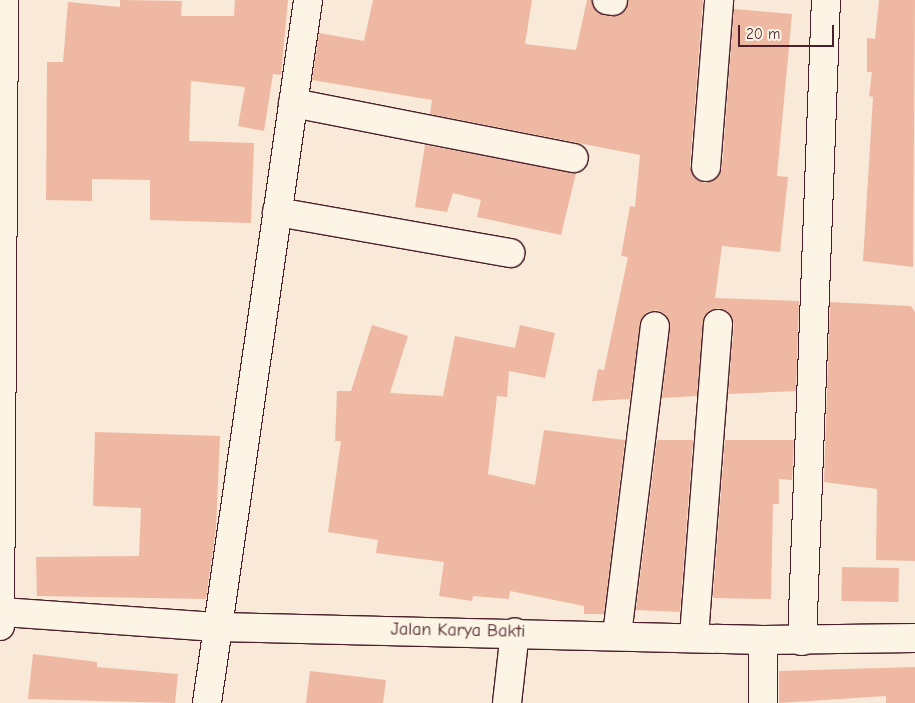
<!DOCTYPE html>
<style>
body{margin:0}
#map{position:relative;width:915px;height:703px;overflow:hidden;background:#f9e9d8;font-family:"Comic Neue",sans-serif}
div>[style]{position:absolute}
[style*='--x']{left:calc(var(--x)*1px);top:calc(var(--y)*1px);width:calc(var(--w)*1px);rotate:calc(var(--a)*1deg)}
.building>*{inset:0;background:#efb8a3;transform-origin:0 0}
.roads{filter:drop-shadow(1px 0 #4a1f2b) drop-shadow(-1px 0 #4a1f2b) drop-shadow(0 1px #4a1f2b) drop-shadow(0 -1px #4a1f2b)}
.street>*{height:28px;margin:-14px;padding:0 14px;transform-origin:14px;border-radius:14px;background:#fcf5e5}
.secondary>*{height:28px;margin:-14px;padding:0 14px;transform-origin:14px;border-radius:14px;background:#fcf5e5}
span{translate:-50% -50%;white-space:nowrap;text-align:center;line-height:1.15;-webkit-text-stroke:4.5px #fcf5e5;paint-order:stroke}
.street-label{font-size:18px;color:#4a1f2b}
.scale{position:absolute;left:738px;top:25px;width:96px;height:22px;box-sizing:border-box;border:2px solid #4a1f2b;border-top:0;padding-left:6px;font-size:15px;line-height:18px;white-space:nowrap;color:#4a1f2b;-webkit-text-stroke:4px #fcf5e5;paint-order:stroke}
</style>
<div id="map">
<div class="building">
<i style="clip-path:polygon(120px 0,182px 1px,181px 16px,234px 16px,235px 0,288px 0,281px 75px,273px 74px,264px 131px,238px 126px,245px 87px,191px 81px,189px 141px,254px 143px,251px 223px,150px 220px,150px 180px,92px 179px,92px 201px,46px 200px,47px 62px,63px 62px,68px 2px,120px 7px)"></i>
<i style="clip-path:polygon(373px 0,532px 0,525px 44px,576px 50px,587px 0,592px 0,597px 12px,611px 16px,625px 11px,628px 0,703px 0,690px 166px,697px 180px,705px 183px,719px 176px,722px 168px,734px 9px,792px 14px,777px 176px,788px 177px,780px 252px,722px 246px,715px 298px,799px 301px,796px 391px,728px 394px,734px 325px,727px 311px,719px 308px,711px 310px,703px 322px,697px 396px,662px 398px,670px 327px,665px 314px,656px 310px,648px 312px,640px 324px,630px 399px,592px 401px,598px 369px,604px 370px,628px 257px,621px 256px,630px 206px,635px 207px,640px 155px,430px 114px,432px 100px,312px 80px,319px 33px,364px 41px)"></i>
<i style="clip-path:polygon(879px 0,915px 0,913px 267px,863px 261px,873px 97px,869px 96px,872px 72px,867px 72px,867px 38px,875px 39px)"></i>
<i style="clip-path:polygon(425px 145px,576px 173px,561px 235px,477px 217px,481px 200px,453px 193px,447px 212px,415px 207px)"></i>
<i style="clip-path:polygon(830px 302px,911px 306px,915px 312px,915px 561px,876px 560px,877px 489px,824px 482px)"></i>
<i style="clip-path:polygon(372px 325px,408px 336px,390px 393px,443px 396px,455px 336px,515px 348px,520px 325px,555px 333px,545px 378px,509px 371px,507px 397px,497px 396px,488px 474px,535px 485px,544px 430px,625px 440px,604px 614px,584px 614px,584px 606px,510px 591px,509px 599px,473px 596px,472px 601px,439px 596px,444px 562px,376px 553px,378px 540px,328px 532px,341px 441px,335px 441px,337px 391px,351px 391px)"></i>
<i style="clip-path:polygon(95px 432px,220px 436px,216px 528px,206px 599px,37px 596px,36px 557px,139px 556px,141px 508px,93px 506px)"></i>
<i style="clip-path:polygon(657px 440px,693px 440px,680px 612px,636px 610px)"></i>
<i style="clip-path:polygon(725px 440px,794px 440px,792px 480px,779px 479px,779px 504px,773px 504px,771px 599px,713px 598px)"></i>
<i style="left:842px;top:567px;width:57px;height:34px;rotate:1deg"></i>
<i style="clip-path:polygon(33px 654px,97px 662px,97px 667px,178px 674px,175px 703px,28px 699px)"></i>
<i style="clip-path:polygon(915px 667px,915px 703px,886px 703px,886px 696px,779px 703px,779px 671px)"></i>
<i style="clip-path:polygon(310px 671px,386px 680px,383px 703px,306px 703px)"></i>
</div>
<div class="roads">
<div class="street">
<i style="--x:607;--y:0;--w:6;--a:9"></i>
<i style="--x:293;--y:103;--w:286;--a:11.1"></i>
<i style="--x:706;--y:167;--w:168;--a:-85.5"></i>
<i style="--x:277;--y:212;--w:237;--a:10"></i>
<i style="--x:2;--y:612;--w:218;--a:4"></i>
<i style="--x:219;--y:627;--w:544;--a:1.37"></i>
<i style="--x:763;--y:640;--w:152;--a:-0.8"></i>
<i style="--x:617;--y:635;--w:311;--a:-83"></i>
<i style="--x:694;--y:636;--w:313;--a:-85.6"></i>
<i style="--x:802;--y:641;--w:641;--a:-87.86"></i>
<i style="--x:207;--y:703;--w:710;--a:-81.82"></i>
<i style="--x:507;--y:703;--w:71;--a:-83.6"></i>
<i style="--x:763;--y:703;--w:63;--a:-90"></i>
</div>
<div class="secondary">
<i style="--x:0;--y:626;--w:626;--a:-89.63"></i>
</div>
</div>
<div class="street-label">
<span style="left:458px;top:631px;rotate:1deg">Jalan Karya Bakti</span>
</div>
<div class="scale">20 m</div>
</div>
